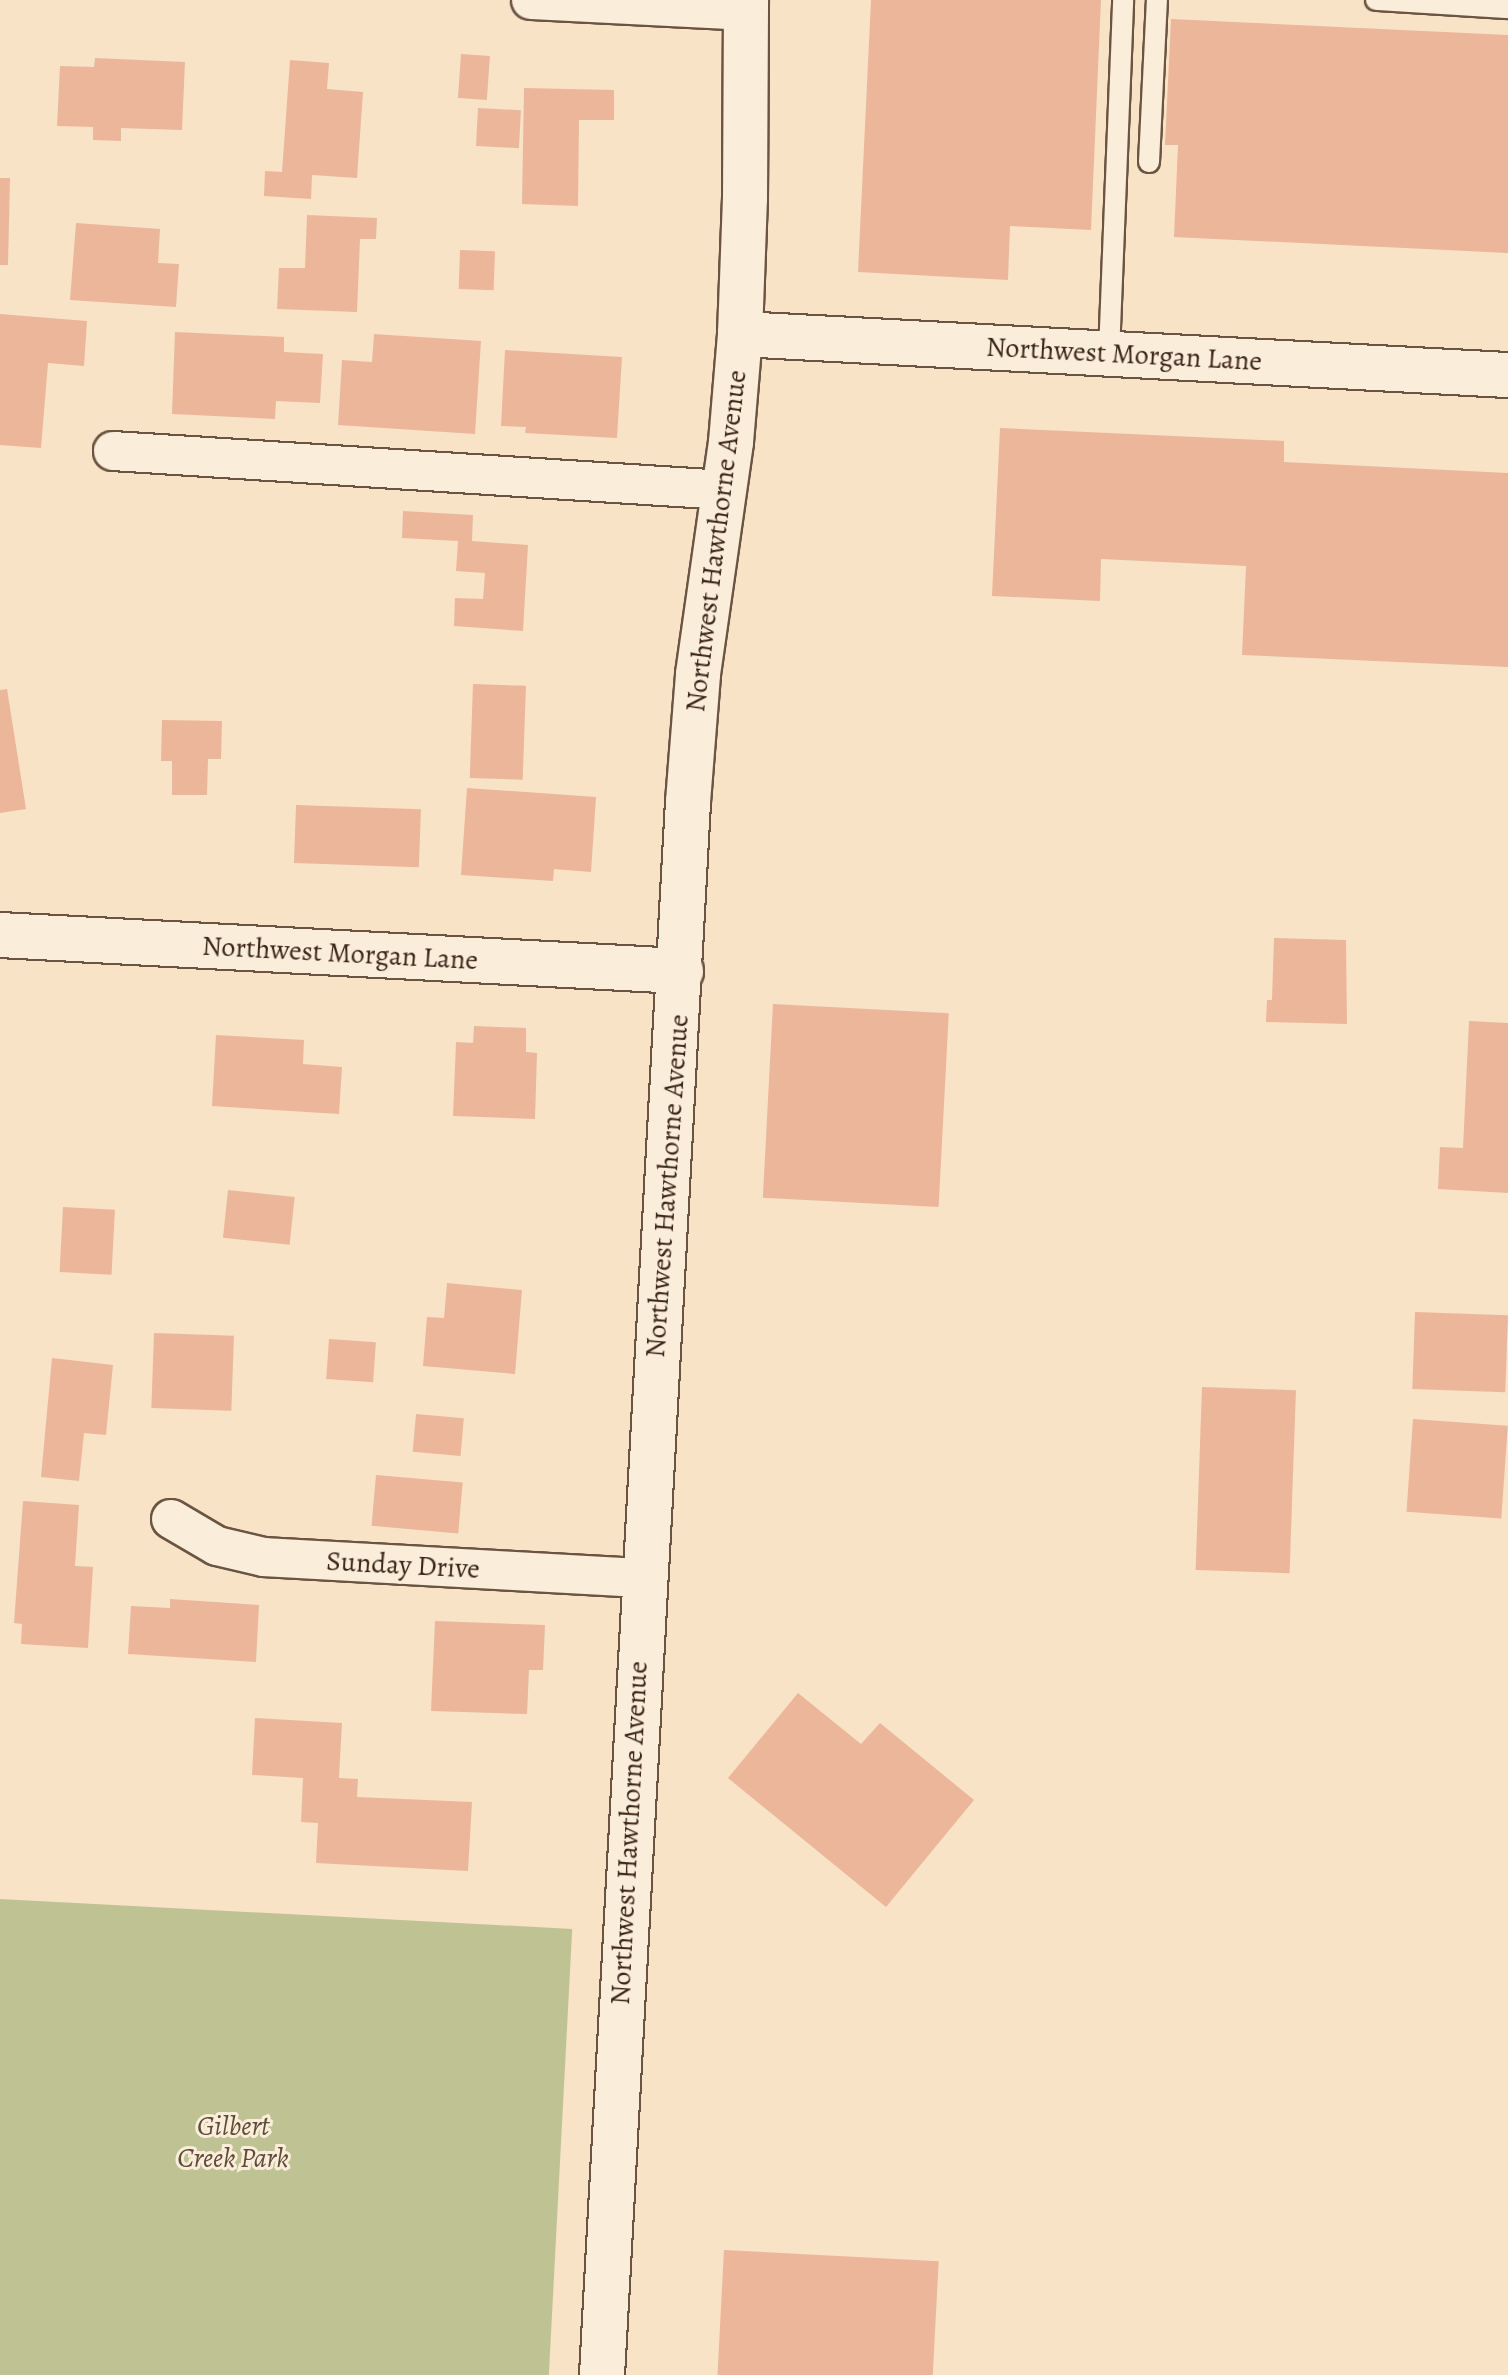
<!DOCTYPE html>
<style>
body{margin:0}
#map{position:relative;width:1508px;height:2375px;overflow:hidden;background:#f8e3c6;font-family:Alegreya,serif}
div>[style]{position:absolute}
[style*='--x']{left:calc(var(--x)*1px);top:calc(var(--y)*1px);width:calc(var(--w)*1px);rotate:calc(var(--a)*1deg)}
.green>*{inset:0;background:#bfc394;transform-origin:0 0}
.building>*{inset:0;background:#ecb69b;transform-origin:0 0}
.roads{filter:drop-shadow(2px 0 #6b5442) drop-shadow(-2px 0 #6b5442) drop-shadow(0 2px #6b5442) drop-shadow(0 -2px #6b5442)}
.service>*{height:20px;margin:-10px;padding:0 10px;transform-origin:10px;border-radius:10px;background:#faedda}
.minor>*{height:38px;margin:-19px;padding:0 19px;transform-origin:19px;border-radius:19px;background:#faedda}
.tertiary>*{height:44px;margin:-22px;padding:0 22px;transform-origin:22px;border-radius:22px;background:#faedda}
span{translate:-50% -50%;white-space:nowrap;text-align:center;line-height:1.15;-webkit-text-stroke:6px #faedda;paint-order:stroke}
.street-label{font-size:28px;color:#3c2516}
.park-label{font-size:28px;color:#5d4c36;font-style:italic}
</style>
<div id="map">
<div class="green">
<i style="left:0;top:1899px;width:573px;height:476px;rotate:3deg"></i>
</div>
<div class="building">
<i style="clip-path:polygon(871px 0,1101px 0,1091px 230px,1010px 226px,1008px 280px,858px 272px)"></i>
<i style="clip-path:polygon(1171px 19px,1508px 35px,1508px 253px,1174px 237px,1178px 145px,1165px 145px)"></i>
<i style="left:461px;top:54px;width:29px;height:44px;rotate:4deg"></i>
<i style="clip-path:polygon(95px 58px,185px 62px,182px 130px,121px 128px,121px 141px,93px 140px,93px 127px,57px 126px,60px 66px,94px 67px)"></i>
<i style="clip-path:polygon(290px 60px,329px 63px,327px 89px,363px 92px,357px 178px,312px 175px,311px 199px,264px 196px,265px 171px,282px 172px)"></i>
<i style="clip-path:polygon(524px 88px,614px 90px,614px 120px,579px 120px,578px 206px,522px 204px)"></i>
<i style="left:478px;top:108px;width:43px;height:38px;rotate:3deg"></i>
<i style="clip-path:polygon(0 178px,10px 178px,8px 265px,0 265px)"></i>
<i style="clip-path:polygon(307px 215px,377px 218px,376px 239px,360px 239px,357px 312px,277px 309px,279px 268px,305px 268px)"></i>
<i style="clip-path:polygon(76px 223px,160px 229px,158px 263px,179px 264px,176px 307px,70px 300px)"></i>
<i style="left:460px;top:250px;width:35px;height:39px;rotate:2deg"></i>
<i style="clip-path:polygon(0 314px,87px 321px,84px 366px,48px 363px,41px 448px,0 445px)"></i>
<i style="clip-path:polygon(175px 332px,284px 337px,284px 352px,323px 354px,320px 403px,276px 401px,275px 419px,172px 414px)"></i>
<i style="clip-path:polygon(374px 334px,481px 341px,475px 434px,338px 425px,342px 360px,372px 362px)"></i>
<i style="clip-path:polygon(505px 350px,622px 357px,617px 438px,525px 433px,526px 427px,501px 426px)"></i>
<i style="clip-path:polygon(1000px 428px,1284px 441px,1284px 462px,1508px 473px,1508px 667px,1242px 655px,1246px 566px,1101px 559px,1100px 601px,992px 596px)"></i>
<i style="clip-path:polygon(403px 511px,473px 515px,472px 541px,528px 545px,523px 631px,454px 626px,455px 598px,483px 599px,485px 573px,456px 571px,458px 541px,402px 538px)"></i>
<i style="left:473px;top:684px;width:53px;height:94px;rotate:2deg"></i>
<i style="clip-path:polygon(7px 689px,26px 809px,0 813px,0 690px)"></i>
<i style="clip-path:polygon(162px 720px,222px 721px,221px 759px,208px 759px,207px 795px,172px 795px,172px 761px,161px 761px)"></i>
<i style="clip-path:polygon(467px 788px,596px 797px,591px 872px,554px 869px,553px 881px,461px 875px)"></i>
<i style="left:296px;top:805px;width:125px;height:58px;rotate:2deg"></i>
<i style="clip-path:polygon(1274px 938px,1346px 940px,1347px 1024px,1266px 1022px,1267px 1000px,1272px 1000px)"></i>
<i style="left:773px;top:1004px;width:176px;height:194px;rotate:3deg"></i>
<i style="clip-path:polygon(1469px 1021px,1508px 1023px,1508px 1193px,1438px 1189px,1440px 1147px,1463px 1148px)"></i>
<i style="clip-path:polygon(474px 1026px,526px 1028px,526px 1052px,537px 1053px,535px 1119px,453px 1116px,456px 1042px,473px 1043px)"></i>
<i style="clip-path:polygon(216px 1035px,304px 1040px,303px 1064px,342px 1067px,339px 1114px,212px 1106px)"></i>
<i style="left:228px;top:1190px;width:67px;height:48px;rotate:6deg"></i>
<i style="left:63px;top:1207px;width:52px;height:65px;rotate:3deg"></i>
<i style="clip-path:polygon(447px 1283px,522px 1290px,515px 1374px,423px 1366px,427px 1317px,444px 1318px)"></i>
<i style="left:1415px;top:1312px;width:93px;height:77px;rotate:2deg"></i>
<i style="left:154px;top:1333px;width:80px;height:75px;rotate:2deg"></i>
<i style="left:329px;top:1339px;width:47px;height:40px;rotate:4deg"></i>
<i style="clip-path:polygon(52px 1358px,113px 1365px,106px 1435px,84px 1433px,79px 1481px,41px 1477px)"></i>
<i style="left:1202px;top:1387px;width:94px;height:183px;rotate:2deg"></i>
<i style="left:416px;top:1414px;width:48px;height:38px;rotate:5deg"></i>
<i style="left:1413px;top:1419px;width:95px;height:93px;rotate:4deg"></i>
<i style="left:376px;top:1475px;width:87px;height:51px;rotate:5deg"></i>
<i style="clip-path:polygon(23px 1501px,79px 1505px,75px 1566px,93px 1567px,88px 1648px,21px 1644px,22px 1624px,14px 1623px)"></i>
<i style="clip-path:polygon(170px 1599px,259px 1605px,256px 1662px,128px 1654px,131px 1606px,170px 1608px)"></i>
<i style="clip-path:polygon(435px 1621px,545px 1625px,543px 1670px,529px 1670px,527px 1714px,431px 1711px)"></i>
<i style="clip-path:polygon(798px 1693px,861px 1744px,880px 1723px,974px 1800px,886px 1907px,728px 1778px)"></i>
<i style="clip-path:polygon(255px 1718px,342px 1723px,339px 1778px,358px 1779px,357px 1797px,472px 1802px,468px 1871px,316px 1863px,318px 1823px,301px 1822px,303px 1778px,252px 1775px)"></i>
<i style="left:724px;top:2250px;width:215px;height:125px;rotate:3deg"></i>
</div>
<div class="roads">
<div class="service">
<i style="--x:1376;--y:0;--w:132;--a:3.5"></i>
<i style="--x:1149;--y:162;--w:162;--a:-87.2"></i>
<i style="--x:1109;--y:353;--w:353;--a:-87.7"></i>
</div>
<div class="minor">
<i style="--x:531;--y:0;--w:214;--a:2.9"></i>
<i style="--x:113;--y:451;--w:613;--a:3.65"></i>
<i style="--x:171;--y:1519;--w:53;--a:30.4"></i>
<i style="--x:217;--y:1546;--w:48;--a:13.2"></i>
<i style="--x:264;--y:1557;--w:380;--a:3.2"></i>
</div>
<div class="tertiary">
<i style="--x:740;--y:334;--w:769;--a:3.06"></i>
<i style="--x:0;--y:935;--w:682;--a:3.03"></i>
<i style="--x:602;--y:2375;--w:1575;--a:-86.87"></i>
<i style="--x:688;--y:802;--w:128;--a:-85.5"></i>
<i style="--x:698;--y:674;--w:234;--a:-81.9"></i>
<i style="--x:731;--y:442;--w:108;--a:-85.2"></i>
<i style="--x:740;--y:334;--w:135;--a:-87.9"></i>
<i style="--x:745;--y:199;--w:199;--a:-89.7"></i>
</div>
</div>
<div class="street-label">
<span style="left:1124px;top:354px;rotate:3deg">Northwest Morgan Lane</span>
<span style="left:716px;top:541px;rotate:-83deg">Northwest Hawthorne Avenue</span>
<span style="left:340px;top:953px;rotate:3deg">Northwest Morgan Lane</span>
<span style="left:667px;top:1186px;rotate:-86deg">Northwest Hawthorne Avenue</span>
<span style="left:403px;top:1565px;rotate:3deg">Sunday Drive</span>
<span style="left:629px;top:1833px;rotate:-87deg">Northwest Hawthorne Avenue</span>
</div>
<div class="park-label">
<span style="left:233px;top:2142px">Gilbert<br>Creek Park</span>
</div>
</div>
